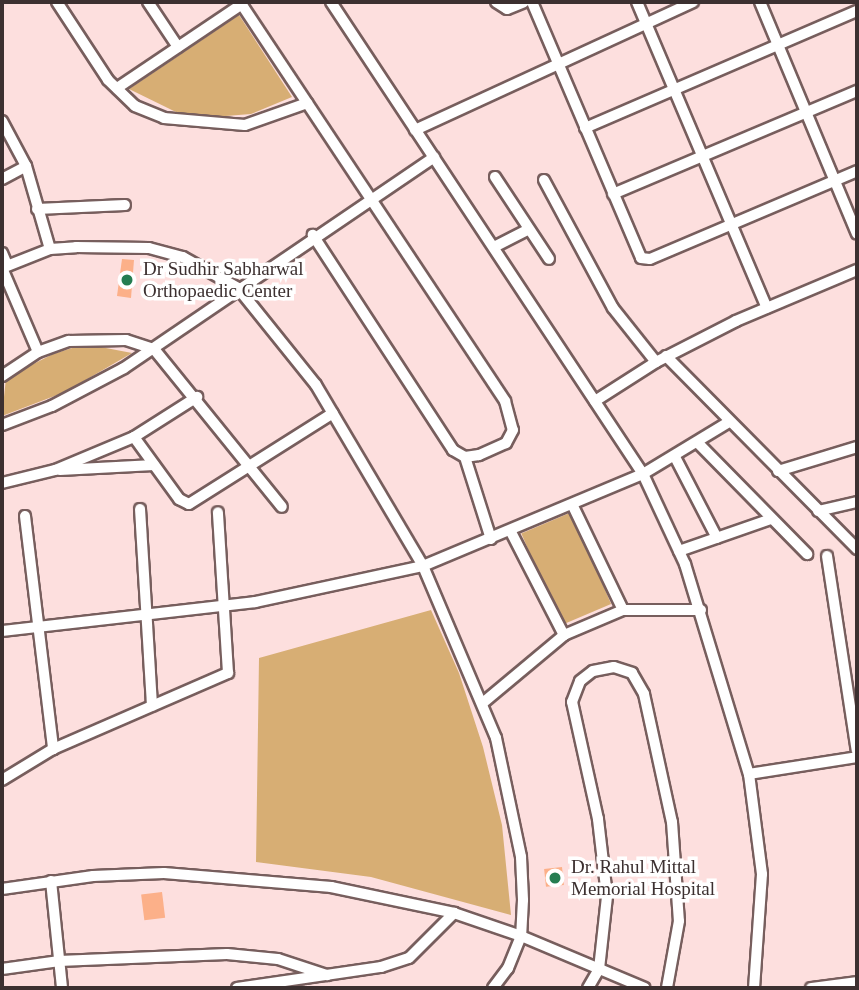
<!DOCTYPE html>
<style>
body{margin:0}
#map{position:relative;width:859px;height:990px;overflow:hidden;background:#fddfde;font-family:"Times New Roman",serif}
div>[style]{position:absolute}
[style*='--x']{left:calc(var(--x)*1px);top:calc(var(--y)*1px);width:calc(var(--w)*1px);rotate:calc(var(--a)*1deg)}
.green>*{inset:0;background:#d7ae74;transform-origin:0 0}
.building>*{inset:0;background:#fcb089;transform-origin:0 0}
.roads{filter:drop-shadow(2px 0 #775e5d) drop-shadow(-2px 0 #775e5d) drop-shadow(0 2px #775e5d) drop-shadow(0 -2px #775e5d)}
.minor>*{height:10px;margin:-5px;padding:0 5px;transform-origin:5px;border-radius:5px;background:#fff}
.dots>*{width:19px;height:19px;translate:-50% -50%;box-sizing:border-box;border:4px solid #fff;border-radius:50%}
span{translate:-50% -50%;white-space:nowrap;text-align:center;line-height:1.15;-webkit-text-stroke:7px #fff;paint-order:stroke}
.poi-label{font-size:19px;color:#3c3030}
.left{translate:0 -50%;text-align:left}
.frame{position:absolute;inset:0;border:4px solid #3c3030;pointer-events:none}
</style>
<div id="map">
<div class="green">
<i style="clip-path:polygon(239px 15px,292px 97px,251px 114px,213px 117px,180px 114px,129px 89px)"></i>
<i style="clip-path:polygon(85px 344px,132px 353px,65px 392px,2px 416px,6px 378px,53px 354px)"></i>
<i style="left:572px;top:512px;width:100px;height:55px;rotate:67deg"></i>
<i style="clip-path:polygon(431px 610px,459px 673px,483px 747px,502px 825px,511px 915px,371px 877px,256px 862px,259px 658px)"></i>
</div>
<div class="building">
<i style="clip-path:polygon(122px 259px,134px 260px,131px 298px,117px 296px)"></i>
<i style="left:562px;top:867px;width:18px;height:18px;rotate:84deg"></i>
<i style="left:162px;top:892px;width:26px;height:21px;rotate:83deg"></i>
</div>
<div class="roads">
<div class="minor">
<i style="--x:57;--y:2;--w:93;--a:56.8"></i>
<i style="--x:108;--y:80;--w:37;--a:44"></i>
<i style="--x:135;--y:106;--w:31;--a:22"></i>
<i style="--x:164;--y:118;--w:81;--a:4.9"></i>
<i style="--x:245;--y:125;--w:66;--a:-19.5"></i>
<i style="--x:148;--y:2;--w:54;--a:56.3"></i>
<i style="--x:240;--y:2;--w:479;--a:56.4"></i>
<i style="--x:505;--y:401;--w:30;--a:75"></i>
<i style="--x:513;--y:430;--w:15;--a:118"></i>
<i style="--x:506;--y:443;--w:30;--a:156"></i>
<i style="--x:479;--y:455;--w:14;--a:172"></i>
<i style="--x:465;--y:457;--w:14;--a:-150"></i>
<i style="--x:453;--y:450;--w:257;--a:-123.1"></i>
<i style="--x:331;--y:2;--w:566;--a:56.53"></i>
<i style="--x:643;--y:474;--w:99;--a:65"></i>
<i style="--x:685;--y:564;--w:220;--a:73.1"></i>
<i style="--x:749;--y:774;--w:101;--a:82.6"></i>
<i style="--x:762;--y:874;--w:114;--a:94"></i>
<i style="--x:496;--y:2;--w:13;--a:32"></i>
<i style="--x:507;--y:9;--w:18;--a:-22"></i>
<i style="--x:532;--y:2;--w:278;--a:66.9"></i>
<i style="--x:641;--y:258;--w:9;--a:6"></i>
<i style="--x:650;--y:259;--w:225;--a:-23"></i>
<i style="--x:637;--y:2;--w:332;--a:67"></i>
<i style="--x:760;--y:2;--w:251;--a:67.3"></i>
<i style="--x:117;--y:88;--w:151;--a:-33.9"></i>
<i style="--x:2;--y:121;--w:51;--a:61.9"></i>
<i style="--x:26;--y:166;--w:86;--a:73.9"></i>
<i style="--x:585;--y:128;--w:296;--a:-23.3"></i>
<i style="--x:415;--y:130;--w:306;--a:-24.7"></i>
<i style="--x:495;--y:177;--w:98;--a:56.6"></i>
<i style="--x:2;--y:179;--w:27;--a:-28"></i>
<i style="--x:544;--y:180;--w:145;--a:61.7"></i>
<i style="--x:613;--y:308;--w:69;--a:51.5"></i>
<i style="--x:613;--y:194;--w:265;--a:-22.9"></i>
<i style="--x:37;--y:209;--w:88;--a:-2.6"></i>
<i style="--x:494;--y:247;--w:39;--a:-27"></i>
<i style="--x:2;--y:253;--w:13;--a:67"></i>
<i style="--x:2;--y:268;--w:52;--a:-21.6"></i>
<i style="--x:50;--y:249;--w:26;--a:-4"></i>
<i style="--x:76;--y:247;--w:73;--a:0.8"></i>
<i style="--x:149;--y:248;--w:35;--a:15"></i>
<i style="--x:183;--y:257;--w:63;--a:29.4"></i>
<i style="--x:238;--y:288;--w:124;--a:51.2"></i>
<i style="--x:316;--y:385;--w:210;--a:59.4"></i>
<i style="--x:423;--y:566;--w:187;--a:67"></i>
<i style="--x:496;--y:738;--w:122;--a:78.1"></i>
<i style="--x:521;--y:857;--w:43;--a:87.3"></i>
<i style="--x:523;--y:900;--w:36;--a:93"></i>
<i style="--x:521;--y:936;--w:35;--a:112"></i>
<i style="--x:508;--y:968;--w:25;--a:127"></i>
<i style="--x:2;--y:268;--w:91;--a:66.8"></i>
<i style="--x:666;--y:356;--w:272;--a:45.3"></i>
<i style="--x:2;--y:376;--w:43;--a:-33.7"></i>
<i style="--x:38;--y:352;--w:33;--a:-20"></i>
<i style="--x:69;--y:341;--w:57;--a:-1"></i>
<i style="--x:126;--y:340;--w:29;--a:18"></i>
<i style="--x:154;--y:349;--w:203;--a:51"></i>
<i style="--x:595;--y:401;--w:72;--a:-32.6"></i>
<i style="--x:656;--y:362;--w:90;--a:-27.1"></i>
<i style="--x:736;--y:321;--w:131;--a:-22.9"></i>
<i style="--x:2;--y:425;--w:53;--a:-20.8"></i>
<i style="--x:52;--y:406;--w:81;--a:-27.8"></i>
<i style="--x:124;--y:368;--w:375;--a:-34.2"></i>
<i style="--x:134;--y:437;--w:77;--a:54"></i>
<i style="--x:179;--y:499;--w:11;--a:27"></i>
<i style="--x:189;--y:504;--w:170;--a:-32.3"></i>
<i style="--x:698;--y:443;--w:156;--a:45.5"></i>
<i style="--x:465;--y:457;--w:86;--a:72.4"></i>
<i style="--x:675;--y:457;--w:91;--a:62.6"></i>
<i style="--x:60;--y:470;--w:94;--a:-3"></i>
<i style="--x:778;--y:471;--w:83;--a:-16.9"></i>
<i style="--x:2;--y:483;--w:55;--a:-13.8"></i>
<i style="--x:55;--y:470;--w:86;--a:-22.7"></i>
<i style="--x:134;--y:437;--w:75;--a:-32.4"></i>
<i style="--x:140;--y:509;--w:197;--a:86.5"></i>
<i style="--x:818;--y:511;--w:40;--a:-13"></i>
<i style="--x:25;--y:516;--w:235;--a:83.1"></i>
<i style="--x:511;--y:532;--w:116;--a:62.8"></i>
<i style="--x:564;--y:635;--w:64;--a:-23"></i>
<i style="--x:623;--y:610;--w:115;--a:-115.7"></i>
<i style="--x:679;--y:551;--w:97;--a:-19.2"></i>
<i style="--x:827;--y:556;--w:197;--a:81.3"></i>
<i style="--x:623;--y:610;--w:78;--a:0"></i>
<i style="--x:2;--y:631;--w:255;--a:-6.5"></i>
<i style="--x:255;--y:602;--w:172;--a:-12.1"></i>
<i style="--x:423;--y:566;--w:238;--a:-22.7"></i>
<i style="--x:643;--y:474;--w:100;--a:-31.2"></i>
<i style="--x:484;--y:702;--w:104;--a:-39.9"></i>
<i style="--x:749;--y:774;--w:109;--a:-8.9"></i>
<i style="--x:2;--y:780;--w:60;--a:-31.3"></i>
<i style="--x:53;--y:749;--w:191;--a:-23.5"></i>
<i style="--x:228;--y:673;--w:161;--a:-93.6"></i>
<i style="--x:51;--y:881;--w:108;--a:84.1"></i>
<i style="--x:2;--y:889;--w:92;--a:-8.1"></i>
<i style="--x:93;--y:876;--w:71;--a:-2.4"></i>
<i style="--x:164;--y:873;--w:168;--a:4.8"></i>
<i style="--x:331;--y:887;--w:126;--a:11.9"></i>
<i style="--x:454;--y:913;--w:71;--a:18.9"></i>
<i style="--x:521;--y:936;--w:134;--a:22.8"></i>
<i style="--x:2;--y:969;--w:58;--a:-8"></i>
<i style="--x:59;--y:961;--w:168;--a:-2.4"></i>
<i style="--x:227;--y:954;--w:51;--a:5.6"></i>
<i style="--x:278;--y:959;--w:52;--a:18.1"></i>
<i style="--x:237;--y:988;--w:146;--a:-8.3"></i>
<i style="--x:381;--y:967;--w:29;--a:-18"></i>
<i style="--x:409;--y:958;--w:64;--a:-45"></i>
<i style="--x:588;--y:988;--w:22;--a:-60"></i>
<i style="--x:599;--y:969;--w:73;--a:-83.7"></i>
<i style="--x:607;--y:896;--w:78;--a:-96.7"></i>
<i style="--x:598;--y:819;--w:120;--a:-102.5"></i>
<i style="--x:572;--y:702;--w:22;--a:-69"></i>
<i style="--x:580;--y:681;--w:16;--a:-38"></i>
<i style="--x:593;--y:671;--w:21;--a:-11"></i>
<i style="--x:614;--y:667;--w:19;--a:18"></i>
<i style="--x:632;--y:673;--w:24;--a:60"></i>
<i style="--x:644;--y:694;--w:131;--a:77.7"></i>
<i style="--x:672;--y:822;--w:99;--a:86"></i>
<i style="--x:679;--y:921;--w:68;--a:100.2"></i>
<i style="--x:811;--y:988;--w:46;--a:-7.4"></i>
</div>
</div>
<div class="dots">
<i style="left:127px;top:280px;background:#257d51"></i>
<i style="left:555px;top:878px;background:#257d51"></i>
</div>
<div class="poi-label">
<span class="left" style="left:143px;top:280px">Dr Sudhir Sabharwal<br>Orthopaedic Center</span>
<span class="left" style="left:571px;top:878px">Dr. Rahul Mittal<br>Memorial Hospital</span>
</div>
<div class="frame"></div>
</div>
